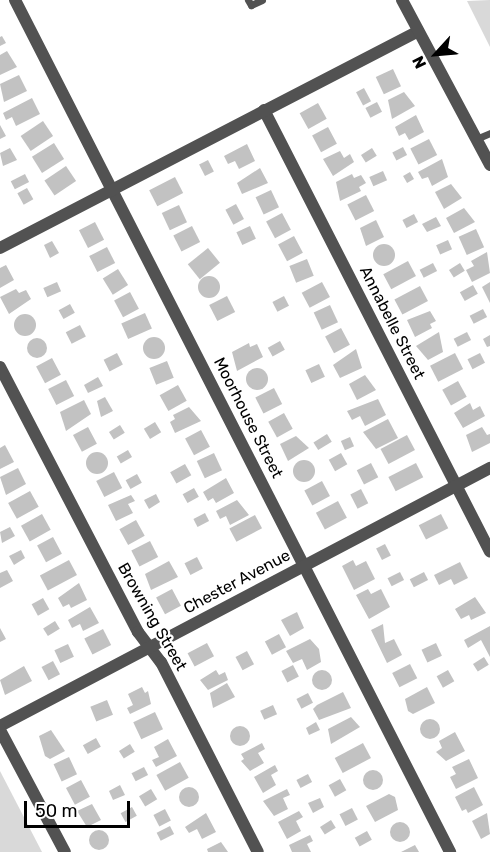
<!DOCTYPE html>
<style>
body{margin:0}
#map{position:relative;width:490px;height:852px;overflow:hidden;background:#fff;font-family:Rubik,sans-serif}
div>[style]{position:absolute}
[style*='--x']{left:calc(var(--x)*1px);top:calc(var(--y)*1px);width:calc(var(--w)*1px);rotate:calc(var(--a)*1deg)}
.green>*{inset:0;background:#d9d9d9}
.building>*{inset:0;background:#c2c2c2;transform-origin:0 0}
.round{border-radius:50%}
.service>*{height:7px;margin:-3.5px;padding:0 3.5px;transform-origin:3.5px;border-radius:3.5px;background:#525252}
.minor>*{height:12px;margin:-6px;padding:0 6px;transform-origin:6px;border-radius:6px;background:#525252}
.tertiary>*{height:12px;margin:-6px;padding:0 6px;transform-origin:6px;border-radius:6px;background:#525252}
span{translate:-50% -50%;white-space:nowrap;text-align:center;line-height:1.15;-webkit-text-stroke:4.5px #fff;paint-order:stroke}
.street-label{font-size:16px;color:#000}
.north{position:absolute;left:406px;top:24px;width:60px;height:60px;-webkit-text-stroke:4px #fff;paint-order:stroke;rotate:244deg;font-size:16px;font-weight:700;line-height:24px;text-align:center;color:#000}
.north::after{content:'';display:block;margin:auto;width:21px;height:27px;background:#000;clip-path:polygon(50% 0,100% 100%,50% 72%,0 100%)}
.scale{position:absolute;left:24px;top:801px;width:106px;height:27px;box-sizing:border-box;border:3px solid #000;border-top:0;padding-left:8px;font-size:18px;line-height:21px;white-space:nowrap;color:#000;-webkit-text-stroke:4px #fff;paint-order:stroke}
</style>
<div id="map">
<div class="green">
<i style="clip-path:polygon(490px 0,490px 47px,467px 1px)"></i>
<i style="clip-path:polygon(0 771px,42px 852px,0 852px)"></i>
</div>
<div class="building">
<i style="clip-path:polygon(2px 36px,6px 43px,0 46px,0 37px)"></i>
<i style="clip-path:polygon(7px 51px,17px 67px,0 75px,0 55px)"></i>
<i style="left:393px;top:69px;width:19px;height:19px;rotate:65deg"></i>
<i style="clip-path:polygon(19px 75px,27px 91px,4px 102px,0 84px)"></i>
<i style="left:364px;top:88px;width:15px;height:9px;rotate:62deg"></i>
<i style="clip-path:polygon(404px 92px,415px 106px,392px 119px,388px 100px)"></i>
<i style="clip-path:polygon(32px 98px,40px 114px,16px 126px,12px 117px,6px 120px,3px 113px)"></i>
<i style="left:377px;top:102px;width:11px;height:13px;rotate:63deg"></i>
<i style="left:318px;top:103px;width:18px;height:21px;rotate:61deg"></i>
<i style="clip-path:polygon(416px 115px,424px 132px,409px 140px,405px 133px,399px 136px,395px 127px)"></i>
<i style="left:43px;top:121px;width:18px;height:27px;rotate:56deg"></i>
<i style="clip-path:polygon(0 125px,6px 136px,0 139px)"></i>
<i style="left:328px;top:127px;width:19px;height:18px;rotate:62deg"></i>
<i style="left:429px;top:139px;width:18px;height:21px;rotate:63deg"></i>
<i style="left:54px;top:143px;width:19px;height:26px;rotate:58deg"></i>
<i style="clip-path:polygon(247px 144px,255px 161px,239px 169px,235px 161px,228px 164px,224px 156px)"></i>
<i style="left:403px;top:147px;width:9px;height:12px;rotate:63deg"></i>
<i style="clip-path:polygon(10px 148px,17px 160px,3px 166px,0 153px)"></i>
<i style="left:372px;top:148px;width:9px;height:13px;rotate:58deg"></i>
<i style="clip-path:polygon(340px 151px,344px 158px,350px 154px,354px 162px,333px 176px,323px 159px)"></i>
<i style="clip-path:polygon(442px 159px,448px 177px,432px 186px,428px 177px,422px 179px,418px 172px)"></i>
<i style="left:208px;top:160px;width:13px;height:10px;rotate:63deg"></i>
<i style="left:66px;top:166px;width:18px;height:26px;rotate:56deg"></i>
<i style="clip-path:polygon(260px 168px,268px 183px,242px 194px,237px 183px)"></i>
<i style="left:383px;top:171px;width:10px;height:15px;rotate:66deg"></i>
<i style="left:410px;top:172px;width:8px;height:8px;rotate:60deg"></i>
<i style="left:25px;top:174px;width:9px;height:16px;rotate:63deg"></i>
<i style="clip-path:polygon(352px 174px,354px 178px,361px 175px,366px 183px,359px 187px,361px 191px,340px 201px,336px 182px)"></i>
<i style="left:175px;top:177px;width:18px;height:29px;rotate:63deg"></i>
<i style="clip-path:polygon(451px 184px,462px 198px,444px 209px,435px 192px)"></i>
<i style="left:27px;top:188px;width:13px;height:11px;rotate:61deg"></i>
<i style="left:271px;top:190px;width:19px;height:17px;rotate:65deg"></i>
<i style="left:366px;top:195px;width:18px;height:21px;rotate:63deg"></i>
<i style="left:236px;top:204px;width:17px;height:12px;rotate:62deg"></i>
<i style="left:179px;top:205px;width:19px;height:19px;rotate:65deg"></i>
<i style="clip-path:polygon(464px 208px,475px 222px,454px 233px,446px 218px)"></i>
<i style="left:282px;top:213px;width:19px;height:18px;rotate:62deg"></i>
<i style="left:414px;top:214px;width:9px;height:13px;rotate:63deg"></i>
<i style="clip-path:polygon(436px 217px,441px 226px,427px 232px,422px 224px)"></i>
<i style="clip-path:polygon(376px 220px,384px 237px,366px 246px,360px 228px)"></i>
<i style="left:95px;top:222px;width:20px;height:18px;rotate:63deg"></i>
<i style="left:192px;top:226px;width:18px;height:21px;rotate:63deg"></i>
<i style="left:250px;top:226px;width:14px;height:15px;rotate:65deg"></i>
<i style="left:476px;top:229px;width:20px;height:19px;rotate:66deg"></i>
<i style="left:294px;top:236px;width:19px;height:18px;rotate:62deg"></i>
<i style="left:448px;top:240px;width:10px;height:13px;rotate:66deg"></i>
<i style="clip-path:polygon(52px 241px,59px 253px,50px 258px,44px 245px)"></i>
<i class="round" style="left:373px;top:244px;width:22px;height:22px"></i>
<i style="left:107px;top:247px;width:18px;height:20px;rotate:63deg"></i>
<i style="left:208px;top:248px;width:19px;height:26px;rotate:51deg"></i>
<i style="clip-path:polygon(487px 252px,490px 273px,472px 282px,466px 270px,474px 266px,471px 261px)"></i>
<i style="left:307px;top:259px;width:18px;height:19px;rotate:68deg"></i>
<i style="left:408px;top:261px;width:17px;height:28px;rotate:62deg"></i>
<i style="left:433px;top:263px;width:9px;height:15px;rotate:63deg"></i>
<i style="left:460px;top:263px;width:9px;height:13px;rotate:58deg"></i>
<i style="clip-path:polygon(6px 265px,14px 280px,0 288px,0 268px)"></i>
<i style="left:118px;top:269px;width:19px;height:18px;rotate:58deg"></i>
<i class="round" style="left:198px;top:276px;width:22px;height:22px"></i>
<i style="left:57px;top:282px;width:10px;height:15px;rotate:66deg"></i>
<i style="left:322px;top:282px;width:17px;height:23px;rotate:62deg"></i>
<i style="clip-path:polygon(490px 282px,490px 303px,482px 287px)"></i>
<i style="left:473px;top:285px;width:10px;height:15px;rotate:61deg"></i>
<i style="left:420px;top:286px;width:17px;height:29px;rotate:62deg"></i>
<i style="clip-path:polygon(16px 289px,19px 293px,26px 290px,31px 299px,9px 314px,0 297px)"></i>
<i style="left:130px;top:292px;width:19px;height:18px;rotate:62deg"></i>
<i style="left:227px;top:296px;width:18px;height:20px;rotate:63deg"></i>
<i style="left:284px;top:296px;width:11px;height:13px;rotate:63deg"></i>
<i style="left:70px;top:304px;width:10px;height:13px;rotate:61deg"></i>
<i style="left:330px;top:305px;width:19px;height:18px;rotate:65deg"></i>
<i style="left:483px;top:309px;width:9px;height:15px;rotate:63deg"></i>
<i style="clip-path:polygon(430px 311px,436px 321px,430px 324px,432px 328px,415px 337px,407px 320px)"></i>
<i style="left:145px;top:313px;width:17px;height:26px;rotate:66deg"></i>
<i class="round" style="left:14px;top:314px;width:22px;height:22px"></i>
<i style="left:80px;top:325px;width:13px;height:16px;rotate:63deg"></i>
<i style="left:341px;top:328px;width:19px;height:18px;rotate:62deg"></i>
<i style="clip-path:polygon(439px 332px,443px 352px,428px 360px,416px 346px)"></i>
<i style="left:467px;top:332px;width:9px;height:15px;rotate:63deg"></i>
<i style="clip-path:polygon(490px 335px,490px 346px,487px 347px,483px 339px)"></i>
<i class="round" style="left:143px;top:337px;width:22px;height:22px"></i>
<i class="round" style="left:27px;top:338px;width:20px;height:20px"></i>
<i style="left:280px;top:341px;width:10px;height:14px;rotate:61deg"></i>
<i style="clip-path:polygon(249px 343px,250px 347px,257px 344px,263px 357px,237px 371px,232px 352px)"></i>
<i style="clip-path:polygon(356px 349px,362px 368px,340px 378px,333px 365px)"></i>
<i style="left:117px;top:353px;width:13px;height:15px;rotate:63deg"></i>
<i style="left:455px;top:353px;width:18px;height:28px;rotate:63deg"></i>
<i style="left:480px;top:353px;width:11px;height:14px;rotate:63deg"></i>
<i style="left:52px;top:358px;width:19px;height:18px;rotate:62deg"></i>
<i style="left:167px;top:361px;width:18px;height:19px;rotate:68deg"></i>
<i style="left:319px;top:364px;width:14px;height:15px;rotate:65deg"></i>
<i class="round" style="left:246px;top:368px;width:22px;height:22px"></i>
<i style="clip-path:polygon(365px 375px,376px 390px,357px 400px,349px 384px)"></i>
<i style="clip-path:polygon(98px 377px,103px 386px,88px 393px,84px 385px)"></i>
<i style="left:66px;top:380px;width:18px;height:20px;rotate:63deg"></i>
<i style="left:458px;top:381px;width:18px;height:18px;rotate:61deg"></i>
<i style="left:178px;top:385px;width:18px;height:21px;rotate:61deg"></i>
<i style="left:274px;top:388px;width:18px;height:21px;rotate:63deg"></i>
<i style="clip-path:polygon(105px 397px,113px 411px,101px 417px,97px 401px)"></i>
<i style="clip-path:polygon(378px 399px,386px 415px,365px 426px,360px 416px,352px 420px,347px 411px)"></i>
<i style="clip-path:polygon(84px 400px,91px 414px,66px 431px,60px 412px)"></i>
<i style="clip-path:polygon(470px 403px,473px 410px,480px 406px,485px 416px,463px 428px,454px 413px)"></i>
<i style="clip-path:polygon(189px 407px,201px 421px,175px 433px,170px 422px,175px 419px,173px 415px)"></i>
<i style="left:284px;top:413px;width:18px;height:18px;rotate:61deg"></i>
<i style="clip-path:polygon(388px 419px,398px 438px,376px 449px,363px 432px)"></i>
<i style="left:155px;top:422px;width:12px;height:13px;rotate:59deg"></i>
<i style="left:120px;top:425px;width:9px;height:13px;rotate:58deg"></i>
<i style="left:88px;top:427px;width:19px;height:17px;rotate:62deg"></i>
<i style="clip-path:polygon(482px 427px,487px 435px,490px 434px,490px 443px,472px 452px,466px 435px)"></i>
<i style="left:201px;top:430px;width:19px;height:18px;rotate:62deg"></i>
<i style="left:327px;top:434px;width:9px;height:16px;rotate:58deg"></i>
<i style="left:407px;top:435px;width:17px;height:30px;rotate:62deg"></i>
<i style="clip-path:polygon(296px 436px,309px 448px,288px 461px,280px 444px)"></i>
<i style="left:350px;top:437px;width:10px;height:10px;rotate:66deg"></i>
<i style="clip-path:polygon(5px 445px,14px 462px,0 469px,0 448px)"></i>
<i style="left:128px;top:450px;width:8px;height:13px;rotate:60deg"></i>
<i class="round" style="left:86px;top:452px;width:22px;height:22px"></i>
<i style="left:214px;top:453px;width:19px;height:19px;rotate:65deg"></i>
<i style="left:341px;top:453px;width:13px;height:14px;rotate:61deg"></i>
<i class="round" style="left:293px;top:460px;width:22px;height:22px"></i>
<i style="left:371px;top:463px;width:16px;height:16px;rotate:63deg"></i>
<i style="left:416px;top:463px;width:16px;height:31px;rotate:63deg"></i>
<i style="left:185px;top:464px;width:13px;height:17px;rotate:61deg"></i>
<i style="clip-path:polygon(18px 468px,26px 484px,6px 495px,0 477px)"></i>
<i style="left:114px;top:472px;width:18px;height:20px;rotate:63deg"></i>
<i style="left:137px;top:474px;width:10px;height:13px;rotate:61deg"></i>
<i style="clip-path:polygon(226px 478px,234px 493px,216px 503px,213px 498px,208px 501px,203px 492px)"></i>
<i style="left:322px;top:481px;width:17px;height:20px;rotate:62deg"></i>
<i style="left:194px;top:488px;width:10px;height:13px;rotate:61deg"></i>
<i style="left:361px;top:489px;width:16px;height:12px;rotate:63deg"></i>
<i style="left:30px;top:491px;width:18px;height:25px;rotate:61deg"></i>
<i style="clip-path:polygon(156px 494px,160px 502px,149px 509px,144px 500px)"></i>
<i style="clip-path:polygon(131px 495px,135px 501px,128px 504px,133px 513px,116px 521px,108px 505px)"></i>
<i style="clip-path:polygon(237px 500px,249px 515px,230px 525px,226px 516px,220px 519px,216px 511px)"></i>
<i style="left:338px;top:501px;width:19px;height:25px;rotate:62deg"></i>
<i style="left:205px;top:513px;width:9px;height:13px;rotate:63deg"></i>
<i style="left:42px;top:514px;width:18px;height:24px;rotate:61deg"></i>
<i style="left:441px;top:514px;width:16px;height:25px;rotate:63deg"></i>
<i style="left:255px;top:515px;width:15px;height:29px;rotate:62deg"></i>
<i style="left:136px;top:520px;width:18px;height:19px;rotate:61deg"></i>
<i style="clip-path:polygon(10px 527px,15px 536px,2px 543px,0 532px)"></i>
<i style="left:53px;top:537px;width:19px;height:18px;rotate:62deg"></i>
<i style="left:150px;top:541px;width:18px;height:21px;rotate:63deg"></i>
<i style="left:385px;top:544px;width:13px;height:10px;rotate:63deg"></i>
<i style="clip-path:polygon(21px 550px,25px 558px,14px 565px,9px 556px)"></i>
<i style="left:197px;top:557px;width:13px;height:14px;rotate:63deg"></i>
<i style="left:69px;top:560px;width:17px;height:33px;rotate:62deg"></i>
<i style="clip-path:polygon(353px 560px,356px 566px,366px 561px,375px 579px,354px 590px,342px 566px)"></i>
<i style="clip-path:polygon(169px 561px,178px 577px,151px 590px,145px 574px)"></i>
<i style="clip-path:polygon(460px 562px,468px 578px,454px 585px,451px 579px,439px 585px,434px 575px)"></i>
<i style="clip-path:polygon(7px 570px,13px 581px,0 588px,0 573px)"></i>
<i style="left:400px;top:572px;width:9px;height:14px;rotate:63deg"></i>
<i style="left:424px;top:572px;width:9px;height:16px;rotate:63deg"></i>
<i style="clip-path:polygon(79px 583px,87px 600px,71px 608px,69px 604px,63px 607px,58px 598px)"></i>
<i style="left:172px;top:589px;width:19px;height:18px;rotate:62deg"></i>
<i style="clip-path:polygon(368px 589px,371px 594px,381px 589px,390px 607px,369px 619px,356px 595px)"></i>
<i style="clip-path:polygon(475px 597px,486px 613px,471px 620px,469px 615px,461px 619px,455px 609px)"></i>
<i style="left:43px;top:598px;width:13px;height:13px;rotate:61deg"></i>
<i style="clip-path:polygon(90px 607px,99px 623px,83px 631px,80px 624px,72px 628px,68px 620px)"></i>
<i style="clip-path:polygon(297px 612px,304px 628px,290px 636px,281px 620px)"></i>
<i style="left:55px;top:621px;width:9px;height:14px;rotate:58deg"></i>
<i style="clip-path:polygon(383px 624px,385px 643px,394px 639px,402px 655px,387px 663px,371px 630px)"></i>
<i style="clip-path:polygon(490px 626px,490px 657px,481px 640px,468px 648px,464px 640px)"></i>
<i style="clip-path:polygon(0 628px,6px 639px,0 642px)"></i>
<i style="left:103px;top:629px;width:18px;height:21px;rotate:63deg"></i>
<i style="left:279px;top:634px;width:15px;height:16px;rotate:62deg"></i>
<i style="clip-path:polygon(310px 639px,319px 649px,321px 662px,307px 670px,302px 659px,293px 663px,286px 651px)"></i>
<i style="left:207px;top:643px;width:15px;height:22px;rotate:62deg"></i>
<i style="left:436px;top:643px;width:14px;height:16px;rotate:65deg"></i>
<i style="left:68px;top:644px;width:14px;height:15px;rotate:65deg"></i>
<i style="left:247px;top:651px;width:15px;height:13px;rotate:62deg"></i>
<i style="left:484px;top:657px;width:9px;height:13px;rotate:58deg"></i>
<i style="left:53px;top:661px;width:15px;height:13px;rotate:62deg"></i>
<i style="left:410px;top:664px;width:16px;height:20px;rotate:63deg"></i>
<i style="left:293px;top:665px;width:13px;height:13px;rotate:63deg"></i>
<i style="clip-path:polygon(24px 666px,32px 681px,5px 695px,0 680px)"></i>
<i class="round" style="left:312px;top:670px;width:20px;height:20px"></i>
<i style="clip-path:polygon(216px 670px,219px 675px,225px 672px,228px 680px,208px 690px,200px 680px)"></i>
<i style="left:448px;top:670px;width:13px;height:13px;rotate:61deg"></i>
<i style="clip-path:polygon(227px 683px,235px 697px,213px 708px,210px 693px)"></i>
<i style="clip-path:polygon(142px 687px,145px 693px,148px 691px,151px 704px,130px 714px,127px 708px,133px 705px,128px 694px)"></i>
<i style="clip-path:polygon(427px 687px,435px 703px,413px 714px,408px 711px,405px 699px)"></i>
<i style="clip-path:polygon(343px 692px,351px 708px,319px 720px,313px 709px,317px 705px)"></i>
<i style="left:308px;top:693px;width:11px;height:13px;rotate:63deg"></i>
<i style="left:107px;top:700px;width:16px;height:18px;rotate:68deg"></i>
<i style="left:273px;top:705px;width:10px;height:14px;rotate:66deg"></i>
<i style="left:155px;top:712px;width:19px;height:24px;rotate:65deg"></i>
<i style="clip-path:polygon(351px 717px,360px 727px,331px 744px,328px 729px)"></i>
<i class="round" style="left:420px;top:719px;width:20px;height:20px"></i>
<i style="clip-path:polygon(316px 722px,320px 730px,309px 735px,306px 728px)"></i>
<i class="round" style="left:230px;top:726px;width:20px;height:20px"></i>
<i style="clip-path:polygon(51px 730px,65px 751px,50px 759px,45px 756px,39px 736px)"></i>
<i style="clip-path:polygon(455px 732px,465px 751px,446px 761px,436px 752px,442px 748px,439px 741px)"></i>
<i style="left:96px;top:738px;width:10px;height:15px;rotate:61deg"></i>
<i style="clip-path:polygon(168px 739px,177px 756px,156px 767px,152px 760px,159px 757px,154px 747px)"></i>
<i style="clip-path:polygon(262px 743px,265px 749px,258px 753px,264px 763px,250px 771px,241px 761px,244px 759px,241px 754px)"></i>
<i style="left:363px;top:743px;width:17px;height:32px;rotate:62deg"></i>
<i style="left:130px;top:744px;width:9px;height:13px;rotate:58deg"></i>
<i style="left:69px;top:757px;width:19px;height:17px;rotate:65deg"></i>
<i style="clip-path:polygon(469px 759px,478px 778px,456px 789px,450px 777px,456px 774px,452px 767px)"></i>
<i style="left:180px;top:762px;width:18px;height:27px;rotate:61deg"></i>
<i style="clip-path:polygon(275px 765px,278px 771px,271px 775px,276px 785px,263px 793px,254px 777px)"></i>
<i style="left:144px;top:767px;width:9px;height:14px;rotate:63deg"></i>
<i class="round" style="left:363px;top:770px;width:20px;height:20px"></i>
<i style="left:308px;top:774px;width:9px;height:13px;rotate:63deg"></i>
<i style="left:340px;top:779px;width:13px;height:13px;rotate:61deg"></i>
<i style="left:81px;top:780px;width:19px;height:17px;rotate:62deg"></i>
<i style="clip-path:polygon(120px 785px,125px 795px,113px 800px,109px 791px)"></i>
<i class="round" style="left:179px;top:787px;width:20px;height:20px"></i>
<i style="clip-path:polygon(474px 787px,483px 805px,468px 813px,466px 809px,462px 811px,455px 797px)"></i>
<i style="left:151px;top:789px;width:12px;height:14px;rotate:59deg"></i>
<i style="clip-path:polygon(287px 789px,290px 795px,283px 798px,288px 809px,274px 816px,263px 801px)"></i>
<i style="clip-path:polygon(389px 794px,395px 797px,398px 810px,375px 822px,366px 806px)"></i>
<i style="clip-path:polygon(320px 798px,324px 807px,313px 813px,308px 803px)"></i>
<i style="clip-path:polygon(92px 804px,101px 820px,87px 827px,77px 811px)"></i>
<i style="left:132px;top:807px;width:10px;height:13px;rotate:61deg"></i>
<i style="left:352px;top:808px;width:13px;height:14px;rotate:63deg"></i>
<i style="left:165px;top:809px;width:13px;height:13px;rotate:63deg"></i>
<i style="clip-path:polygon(299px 811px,303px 817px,296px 821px,301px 831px,287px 839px,278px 822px)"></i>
<i style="clip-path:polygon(206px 813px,216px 832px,202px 839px,197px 829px,189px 833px,185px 827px)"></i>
<i style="clip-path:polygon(487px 813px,490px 834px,481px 839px,472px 821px)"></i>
<i style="left:331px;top:820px;width:9px;height:13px;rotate:58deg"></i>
<i class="round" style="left:390px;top:822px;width:20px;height:20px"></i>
<i style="left:170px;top:826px;width:9px;height:15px;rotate:63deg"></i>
<i class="round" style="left:89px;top:830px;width:20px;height:20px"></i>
<i style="left:367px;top:831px;width:10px;height:14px;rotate:61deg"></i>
<i style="clip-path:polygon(310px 835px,313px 841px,307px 844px,311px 852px,292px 852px,289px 845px)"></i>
<i style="clip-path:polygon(221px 842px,228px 852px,208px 852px,207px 849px)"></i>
<i style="clip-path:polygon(415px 845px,419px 852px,401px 852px)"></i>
</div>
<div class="service">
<i style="--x:248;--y:0;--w:6;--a:59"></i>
<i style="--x:251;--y:5;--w:12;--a:-24"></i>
<i style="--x:476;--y:139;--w:15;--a:-23"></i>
</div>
<div class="minor">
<i style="--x:15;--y:0;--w:957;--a:62.95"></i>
<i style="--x:264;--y:110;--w:496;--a:62.9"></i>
<i style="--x:0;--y:248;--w:471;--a:-27.4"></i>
<i style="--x:0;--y:367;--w:299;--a:62.5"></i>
<i style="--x:138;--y:632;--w:38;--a:53"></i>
<i style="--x:161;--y:662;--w:213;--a:63"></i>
<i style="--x:0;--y:726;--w:554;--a:-27.77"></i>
<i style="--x:0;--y:730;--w:138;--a:62"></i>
</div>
<div class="tertiary">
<i style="--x:402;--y:0;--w:187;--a:61.9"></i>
</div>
<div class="street-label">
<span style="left:392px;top:323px;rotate:63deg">Annabelle Street</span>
<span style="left:248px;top:418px;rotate:63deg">Moorhouse Street</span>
<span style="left:237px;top:582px;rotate:-28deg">Chester Avenue</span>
<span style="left:152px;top:617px;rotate:60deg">Browning Street</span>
</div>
<div class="north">N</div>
<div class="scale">50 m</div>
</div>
